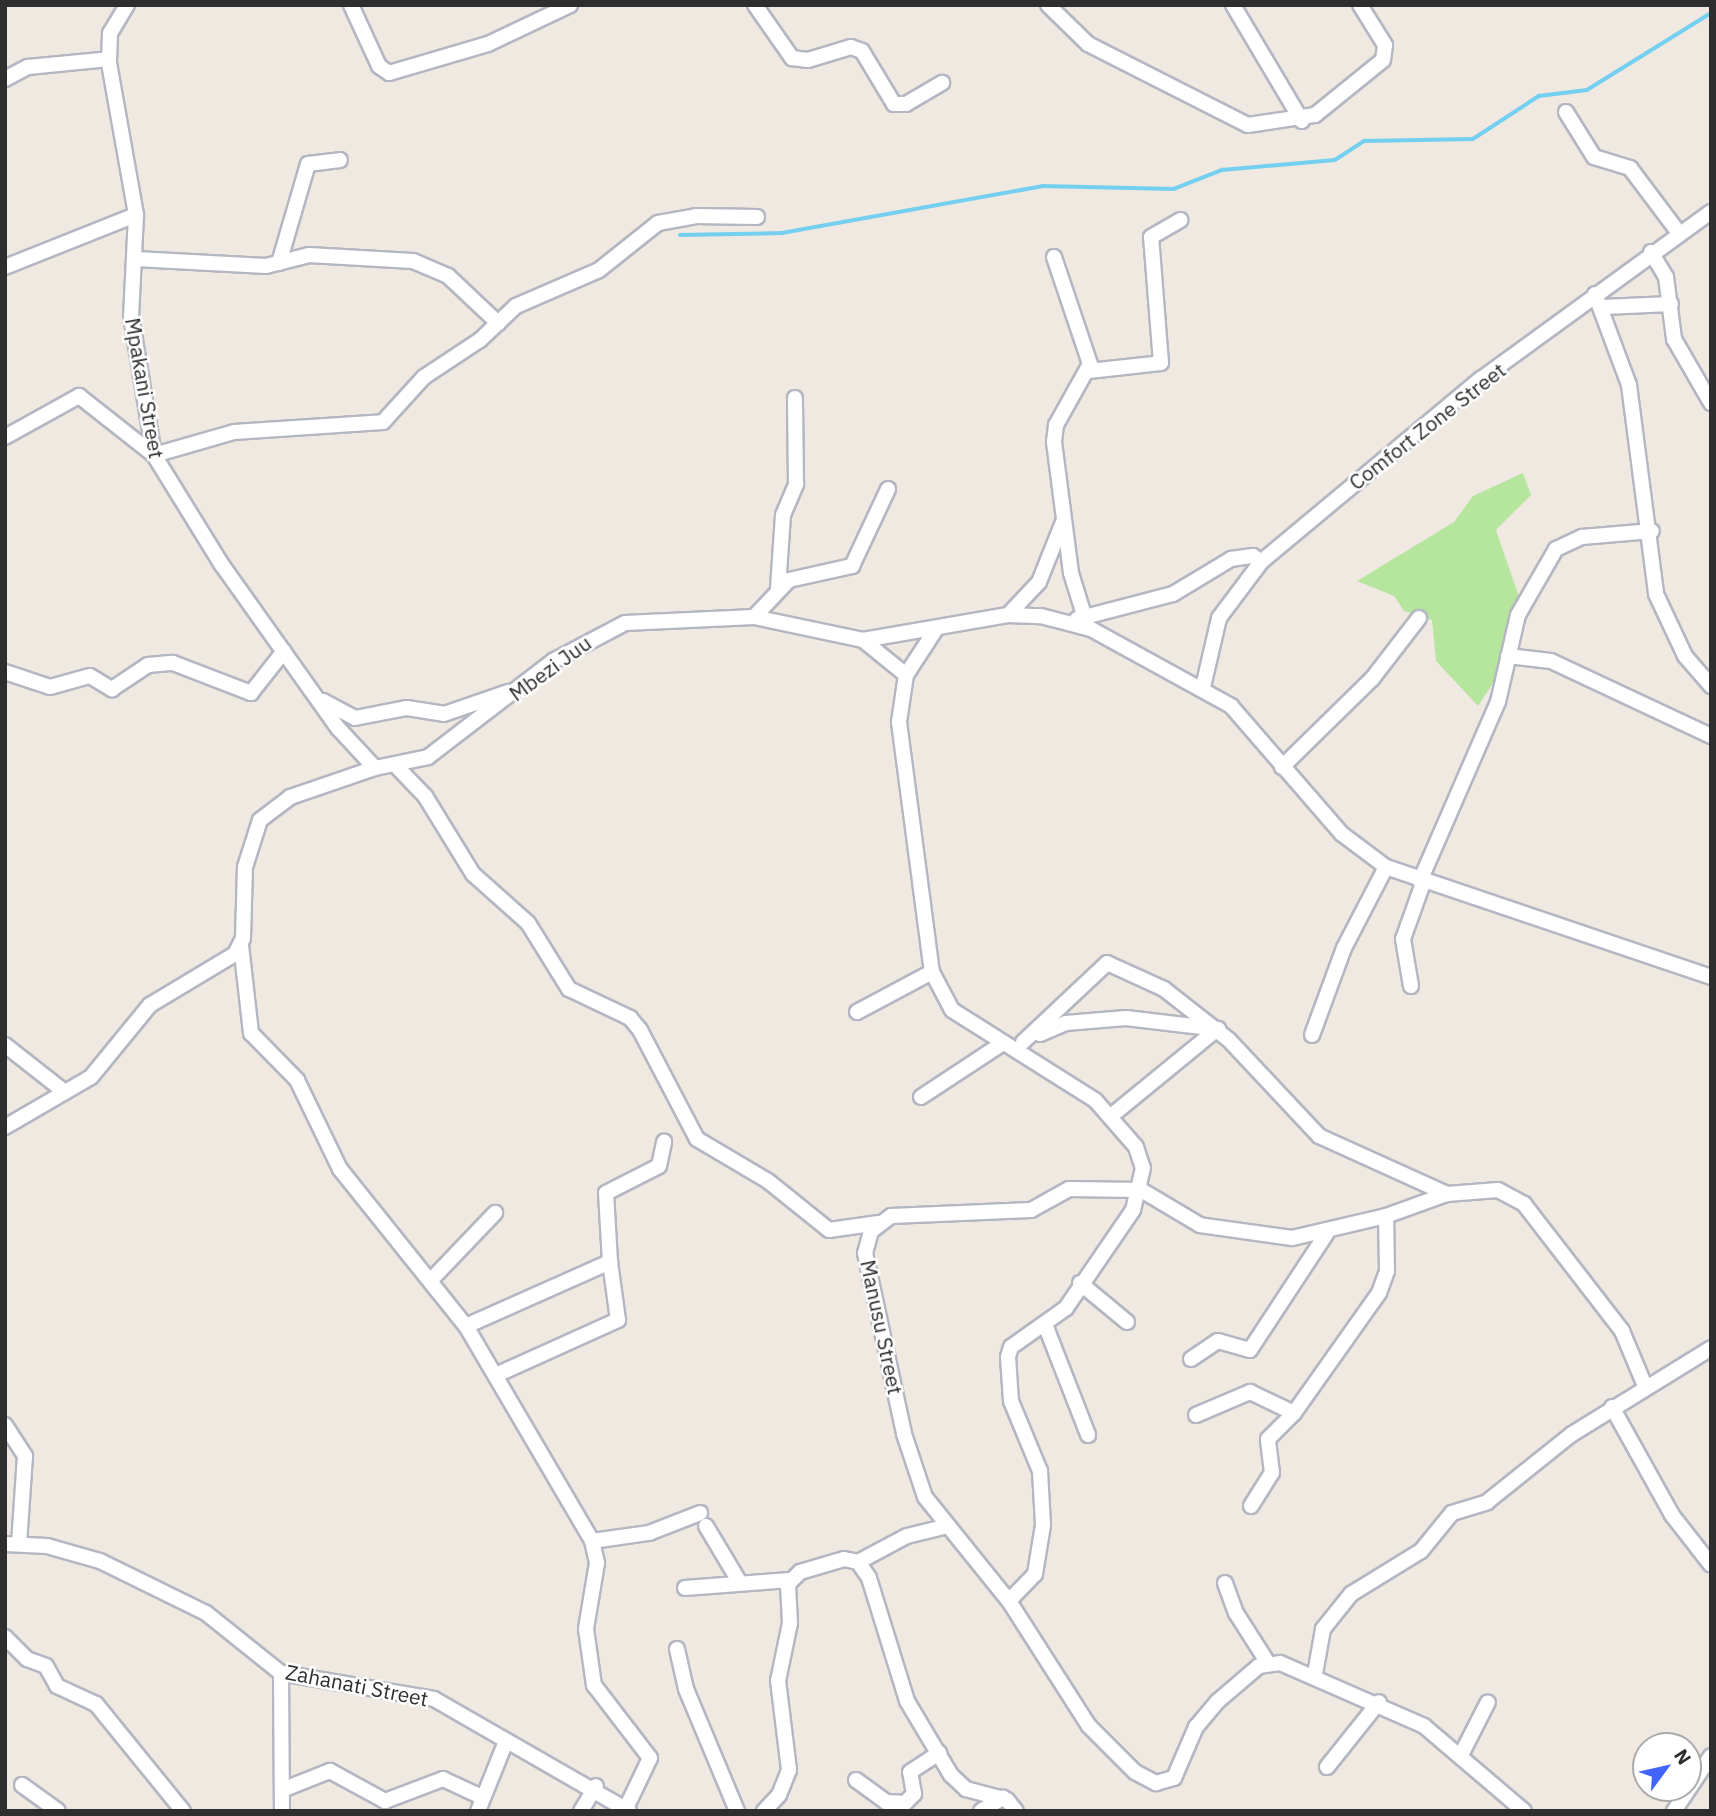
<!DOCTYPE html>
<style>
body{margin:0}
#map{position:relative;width:1716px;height:1816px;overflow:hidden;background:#efe9e1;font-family:"IBM Plex Sans",sans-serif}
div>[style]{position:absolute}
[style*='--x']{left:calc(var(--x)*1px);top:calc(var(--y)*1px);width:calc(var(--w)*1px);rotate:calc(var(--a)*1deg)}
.green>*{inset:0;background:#b6e59e}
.stream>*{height:3.5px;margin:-1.75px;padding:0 1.75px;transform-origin:1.75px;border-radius:1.75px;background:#75cff0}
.roads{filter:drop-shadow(2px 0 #b4b7c1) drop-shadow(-2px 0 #b4b7c1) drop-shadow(0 2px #b4b7c1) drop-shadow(0 -2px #b4b7c1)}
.minor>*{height:14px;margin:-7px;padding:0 7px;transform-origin:7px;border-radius:7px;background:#fff}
span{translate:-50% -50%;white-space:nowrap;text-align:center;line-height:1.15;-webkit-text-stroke:5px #fff;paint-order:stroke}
.street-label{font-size:21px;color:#2e2e2e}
.frame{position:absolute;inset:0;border:7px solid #2e2e2e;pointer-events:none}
.north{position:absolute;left:1632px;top:1732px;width:70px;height:70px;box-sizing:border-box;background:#fff;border:2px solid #ababab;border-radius:50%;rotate:57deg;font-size:19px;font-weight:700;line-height:28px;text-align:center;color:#2e2e2e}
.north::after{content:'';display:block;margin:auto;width:24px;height:32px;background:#4264fb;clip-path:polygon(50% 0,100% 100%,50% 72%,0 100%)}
</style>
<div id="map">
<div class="green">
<i style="clip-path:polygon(1523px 473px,1531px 495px,1496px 530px,1519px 597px,1497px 677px,1478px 706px,1436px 661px,1432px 620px,1404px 611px,1394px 596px,1357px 581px,1454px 522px,1473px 496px)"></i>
</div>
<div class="stream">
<i style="--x:680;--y:235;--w:102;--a:-1.1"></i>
<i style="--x:782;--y:233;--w:264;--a:-10.2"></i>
<i style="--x:1042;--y:186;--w:132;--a:1.3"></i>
<i style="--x:1174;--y:189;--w:52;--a:-21.6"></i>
<i style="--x:1222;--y:170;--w:113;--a:-5.1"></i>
<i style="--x:1335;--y:160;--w:35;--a:-33"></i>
<i style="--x:1364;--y:141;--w:109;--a:-1.1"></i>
<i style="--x:1473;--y:139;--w:79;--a:-33.1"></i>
<i style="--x:1539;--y:96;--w:48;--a:-7.1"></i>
<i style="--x:1587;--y:90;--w:146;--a:-31.8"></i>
</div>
<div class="roads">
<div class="minor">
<i style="--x:127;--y:5;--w:33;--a:121"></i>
<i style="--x:110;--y:33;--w:30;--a:92"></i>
<i style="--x:109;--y:63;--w:154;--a:79.9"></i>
<i style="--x:136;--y:215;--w:101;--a:92.8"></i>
<i style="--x:131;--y:316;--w:141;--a:80.6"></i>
<i style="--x:154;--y:455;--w:129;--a:58.3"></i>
<i style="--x:222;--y:565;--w:200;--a:54.6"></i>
<i style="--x:338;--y:728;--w:54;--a:47.2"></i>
<i style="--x:375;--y:768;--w:54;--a:-11.7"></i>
<i style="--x:428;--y:757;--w:158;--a:-37.5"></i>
<i style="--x:553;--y:661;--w:81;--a:-27.8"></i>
<i style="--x:625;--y:623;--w:129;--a:-2.7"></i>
<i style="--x:754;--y:617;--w:111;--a:11.9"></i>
<i style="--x:863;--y:640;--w:147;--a:-9.8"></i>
<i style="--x:1008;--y:615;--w:33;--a:2"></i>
<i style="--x:1041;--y:616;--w:52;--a:14.6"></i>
<i style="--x:1091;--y:629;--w:160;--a:28.8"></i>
<i style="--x:1231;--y:706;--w:169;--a:49.1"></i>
<i style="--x:1342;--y:834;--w:55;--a:36.9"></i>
<i style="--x:1386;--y:867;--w:343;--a:18.7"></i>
<i style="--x:351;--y:5;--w:67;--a:65.3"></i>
<i style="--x:379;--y:66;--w:12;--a:35"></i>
<i style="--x:389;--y:73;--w:103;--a:-16.3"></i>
<i style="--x:488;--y:44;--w:91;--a:-25.4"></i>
<i style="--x:755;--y:5;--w:65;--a:55.1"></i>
<i style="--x:792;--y:58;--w:16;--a:7"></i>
<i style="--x:808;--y:60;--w:45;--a:-16.8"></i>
<i style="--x:851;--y:47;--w:12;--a:20"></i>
<i style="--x:862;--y:51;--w:62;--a:58.9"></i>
<i style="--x:894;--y:104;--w:12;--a:0"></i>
<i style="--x:906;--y:104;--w:42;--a:-30.3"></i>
<i style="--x:1048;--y:5;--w:56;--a:44.3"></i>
<i style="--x:1088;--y:44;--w:179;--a:26.9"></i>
<i style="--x:1248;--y:125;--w:68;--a:-8.5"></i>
<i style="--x:1315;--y:115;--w:87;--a:-39"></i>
<i style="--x:1383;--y:60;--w:15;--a:-82"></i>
<i style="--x:1385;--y:45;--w:47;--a:-122"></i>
<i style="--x:1233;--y:5;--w:135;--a:59.3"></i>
<i style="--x:5;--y:79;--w:26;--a:-28"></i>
<i style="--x:28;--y:67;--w:81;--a:-5.6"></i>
<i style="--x:1566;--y:112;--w:53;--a:58.1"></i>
<i style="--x:1594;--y:157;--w:38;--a:17"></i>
<i style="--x:1630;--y:168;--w:81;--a:53"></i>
<i style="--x:1651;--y:252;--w:29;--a:59"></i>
<i style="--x:1666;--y:277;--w:63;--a:82.6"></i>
<i style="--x:1674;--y:339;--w:74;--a:60"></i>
<i style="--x:1054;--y:257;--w:113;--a:71.4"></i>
<i style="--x:1090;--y:364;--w:70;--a:119.1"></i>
<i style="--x:1056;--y:425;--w:17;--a:97"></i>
<i style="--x:1054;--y:442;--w:132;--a:82.6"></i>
<i style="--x:1071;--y:573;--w:44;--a:72.8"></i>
<i style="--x:136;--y:259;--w:130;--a:3.1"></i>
<i style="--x:266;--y:266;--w:44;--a:-14.3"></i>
<i style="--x:309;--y:255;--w:104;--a:3.3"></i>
<i style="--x:413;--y:261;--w:38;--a:23"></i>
<i style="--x:448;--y:276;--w:69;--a:43.2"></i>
<i style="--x:279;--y:263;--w:103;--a:-73.7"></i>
<i style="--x:308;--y:164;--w:32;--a:-7"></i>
<i style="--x:5;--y:267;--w:141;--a:-21.7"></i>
<i style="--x:1595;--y:294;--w:97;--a:69.5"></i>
<i style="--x:1629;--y:385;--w:211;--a:82.6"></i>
<i style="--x:1656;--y:594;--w:68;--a:64.9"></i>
<i style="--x:1685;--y:656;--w:40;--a:49"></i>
<i style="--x:1603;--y:307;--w:68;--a:-2.5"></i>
<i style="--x:1089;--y:371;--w:72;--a:-6.3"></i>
<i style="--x:1161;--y:363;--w:126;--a:-94.5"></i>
<i style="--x:1151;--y:237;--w:34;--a:-30"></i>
<i style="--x:5;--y:437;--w:85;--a:-29"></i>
<i style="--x:79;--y:396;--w:95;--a:38.2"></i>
<i style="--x:154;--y:455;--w:83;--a:-16"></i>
<i style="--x:234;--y:432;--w:149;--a:-3.8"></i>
<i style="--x:383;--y:422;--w:61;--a:-47.7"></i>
<i style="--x:424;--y:377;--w:67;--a:-33.5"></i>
<i style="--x:480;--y:340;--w:50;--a:-43.4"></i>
<i style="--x:516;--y:306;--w:90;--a:-23.4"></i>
<i style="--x:599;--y:270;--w:75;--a:-38.5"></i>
<i style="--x:658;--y:223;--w:39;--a:-10"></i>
<i style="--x:696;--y:216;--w:61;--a:0.9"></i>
<i style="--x:778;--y:588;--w:73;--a:-86.1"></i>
<i style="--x:783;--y:515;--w:34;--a:-67"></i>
<i style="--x:796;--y:484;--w:86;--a:-90.7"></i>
<i style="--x:1008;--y:615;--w:45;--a:-46.8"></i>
<i style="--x:1039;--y:582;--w:65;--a:-68.2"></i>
<i style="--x:754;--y:617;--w:51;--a:-46.6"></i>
<i style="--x:789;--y:580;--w:65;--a:-12.5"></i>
<i style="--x:852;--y:566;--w:85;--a:-64.9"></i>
<i style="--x:1077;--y:619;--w:99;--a:-14.6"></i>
<i style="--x:1173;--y:594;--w:68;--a:-31.1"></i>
<i style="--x:1231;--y:559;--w:22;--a:-8"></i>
<i style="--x:1253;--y:556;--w:10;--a:37"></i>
<i style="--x:936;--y:629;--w:55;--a:123.1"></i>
<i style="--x:906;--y:675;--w:48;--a:98.5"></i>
<i style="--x:899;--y:722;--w:252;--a:82.5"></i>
<i style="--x:932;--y:972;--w:43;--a:62.2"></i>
<i style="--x:952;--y:1010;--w:169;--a:32.2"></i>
<i style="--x:1095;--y:1100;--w:62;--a:48.9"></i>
<i style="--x:1136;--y:1147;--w:22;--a:72"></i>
<i style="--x:1143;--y:1168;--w:43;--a:103.4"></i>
<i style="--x:1133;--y:1210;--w:119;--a:124.4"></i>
<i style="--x:1066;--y:1308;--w:67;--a:144.7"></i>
<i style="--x:1011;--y:1347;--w:10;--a:107"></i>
<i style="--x:1008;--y:1357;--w:44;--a:86.1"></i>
<i style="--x:1011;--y:1401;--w:76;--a:67.5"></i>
<i style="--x:1040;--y:1471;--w:54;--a:86.8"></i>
<i style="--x:1043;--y:1525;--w:50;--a:99.3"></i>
<i style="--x:1035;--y:1574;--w:37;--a:134"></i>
<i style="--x:863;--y:640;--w:55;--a:39.1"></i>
<i style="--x:1508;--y:656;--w:43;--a:6.6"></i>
<i style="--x:1551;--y:661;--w:177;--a:25.1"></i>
<i style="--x:5;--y:672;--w:47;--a:18.4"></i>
<i style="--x:50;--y:687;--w:41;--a:-15.4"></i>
<i style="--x:90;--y:676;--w:26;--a:31"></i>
<i style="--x:112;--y:689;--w:43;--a:-33.7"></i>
<i style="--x:148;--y:665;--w:25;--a:-5"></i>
<i style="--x:173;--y:663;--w:84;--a:21"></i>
<i style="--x:251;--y:693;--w:53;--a:-51.8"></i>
<i style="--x:1203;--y:687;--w:71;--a:-76.9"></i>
<i style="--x:1219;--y:618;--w:70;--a:-53.1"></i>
<i style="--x:1261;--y:562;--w:286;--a:-39.8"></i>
<i style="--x:1481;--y:379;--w:284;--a:-36"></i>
<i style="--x:323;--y:701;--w:36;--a:28"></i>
<i style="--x:355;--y:718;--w:53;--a:-10.9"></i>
<i style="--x:407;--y:708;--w:37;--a:9"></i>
<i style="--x:444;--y:714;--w:68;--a:-19"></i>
<i style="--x:1282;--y:767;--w:126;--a:-44.4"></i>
<i style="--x:1372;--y:679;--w:77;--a:-52.4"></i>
<i style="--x:398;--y:768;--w:39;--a:46"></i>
<i style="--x:425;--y:796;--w:92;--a:58.4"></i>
<i style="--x:473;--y:874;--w:74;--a:41.7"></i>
<i style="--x:528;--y:923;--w:78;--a:58.2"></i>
<i style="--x:569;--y:989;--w:68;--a:25.4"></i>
<i style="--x:630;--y:1018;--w:16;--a:50"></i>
<i style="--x:640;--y:1030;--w:123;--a:62.4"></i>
<i style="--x:697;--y:1139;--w:82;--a:30.6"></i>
<i style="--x:768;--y:1181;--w:78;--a:38.8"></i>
<i style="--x:829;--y:1230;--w:50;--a:-8"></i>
<i style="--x:1420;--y:881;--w:195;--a:-66.5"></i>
<i style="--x:1498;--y:702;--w:89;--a:-77.1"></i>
<i style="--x:1518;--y:615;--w:76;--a:-60.1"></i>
<i style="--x:1556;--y:549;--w:29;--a:-25"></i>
<i style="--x:1582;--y:537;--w:70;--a:-4.9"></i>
<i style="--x:241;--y:945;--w:89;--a:83.5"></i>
<i style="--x:251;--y:1033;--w:66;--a:45.6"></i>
<i style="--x:297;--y:1080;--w:99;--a:64.2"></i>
<i style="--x:340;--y:1169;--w:201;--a:51.3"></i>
<i style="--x:466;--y:1326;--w:249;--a:59.6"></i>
<i style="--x:592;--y:1541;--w:23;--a:77"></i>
<i style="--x:597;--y:1563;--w:67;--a:99.5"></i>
<i style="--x:586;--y:1629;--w:57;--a:81.9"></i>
<i style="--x:594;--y:1685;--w:92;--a:52.5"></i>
<i style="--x:650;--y:1758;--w:55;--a:115.6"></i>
<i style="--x:1411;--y:986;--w:48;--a:-99.7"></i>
<i style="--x:1403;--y:939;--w:59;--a:-70.3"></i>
<i style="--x:857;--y:1012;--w:85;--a:-28.1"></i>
<i style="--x:1040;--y:1034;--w:28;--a:-23"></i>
<i style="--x:1066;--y:1023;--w:60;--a:-4.8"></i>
<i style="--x:1126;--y:1018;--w:93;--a:6.8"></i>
<i style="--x:1312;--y:1035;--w:93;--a:-69.8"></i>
<i style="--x:1344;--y:948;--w:91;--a:-62.6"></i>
<i style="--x:1023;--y:1042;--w:115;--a:-43.2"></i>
<i style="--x:1107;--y:963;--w:63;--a:24.5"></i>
<i style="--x:1164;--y:989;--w:83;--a:38.1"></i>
<i style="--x:1229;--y:1040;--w:132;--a:46.8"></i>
<i style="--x:1319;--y:1136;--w:141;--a:24.4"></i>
<i style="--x:1447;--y:1194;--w:51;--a:-4.5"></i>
<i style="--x:1498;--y:1190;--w:30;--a:28"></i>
<i style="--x:1524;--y:1204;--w:160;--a:52.3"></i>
<i style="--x:1622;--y:1331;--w:60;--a:67.3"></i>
<i style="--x:5;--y:1045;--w:76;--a:38.1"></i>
<i style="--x:921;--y:1097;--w:98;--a:-33.4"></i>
<i style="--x:1111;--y:1116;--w:136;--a:-39.3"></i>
<i style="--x:5;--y:1127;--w:99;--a:-30.2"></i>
<i style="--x:91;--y:1077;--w:93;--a:-50.7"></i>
<i style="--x:150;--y:1005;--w:99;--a:-31"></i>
<i style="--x:235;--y:954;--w:18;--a:-63"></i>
<i style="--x:243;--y:938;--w:71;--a:-88.4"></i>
<i style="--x:245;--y:867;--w:49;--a:-72.3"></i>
<i style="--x:260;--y:820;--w:38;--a:-37"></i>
<i style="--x:290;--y:797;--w:90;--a:-18.8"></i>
<i style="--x:1447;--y:1194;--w:65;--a:160.2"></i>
<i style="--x:1386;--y:1216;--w:97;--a:166.8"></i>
<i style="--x:1292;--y:1238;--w:93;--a:-172"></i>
<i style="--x:1200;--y:1225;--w:69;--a:-149.3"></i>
<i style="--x:1141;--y:1190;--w:72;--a:-179.2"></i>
<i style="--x:1069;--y:1189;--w:43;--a:151.1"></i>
<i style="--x:1031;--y:1210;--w:140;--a:177.5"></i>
<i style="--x:891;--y:1216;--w:25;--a:143"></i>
<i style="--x:871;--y:1231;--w:23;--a:105"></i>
<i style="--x:865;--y:1253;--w:185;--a:77.8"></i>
<i style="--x:904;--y:1434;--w:66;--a:71.6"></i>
<i style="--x:925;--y:1497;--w:134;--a:51.1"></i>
<i style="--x:1009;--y:1601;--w:148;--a:57.4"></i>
<i style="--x:1089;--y:1726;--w:65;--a:45"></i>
<i style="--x:1135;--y:1772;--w:24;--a:28"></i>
<i style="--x:1156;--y:1783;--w:19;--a:-16"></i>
<i style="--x:1174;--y:1778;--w:56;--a:-66.7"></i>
<i style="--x:1196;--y:1727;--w:34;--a:-50"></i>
<i style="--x:1218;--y:1701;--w:54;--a:-40.5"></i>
<i style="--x:1259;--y:1666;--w:21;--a:-8"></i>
<i style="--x:1280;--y:1663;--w:157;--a:23.6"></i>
<i style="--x:1424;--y:1726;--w:131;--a:40.4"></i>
<i style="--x:431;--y:1280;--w:93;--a:-46.3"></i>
<i style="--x:1080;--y:1283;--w:61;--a:39.7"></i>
<i style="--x:466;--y:1326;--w:158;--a:-24"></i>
<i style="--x:610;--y:1262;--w:69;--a:-93.3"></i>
<i style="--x:606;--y:1193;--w:59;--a:-27"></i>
<i style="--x:659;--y:1166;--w:25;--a:-78"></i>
<i style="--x:1046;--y:1327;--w:116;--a:68.7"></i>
<i style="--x:1191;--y:1359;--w:32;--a:-34"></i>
<i style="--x:1218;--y:1341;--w:33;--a:16"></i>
<i style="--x:1250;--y:1350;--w:140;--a:-56.7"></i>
<i style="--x:496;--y:1375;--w:134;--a:-24.3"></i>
<i style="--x:618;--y:1320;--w:59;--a:-97.9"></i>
<i style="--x:1612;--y:1407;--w:124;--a:60.9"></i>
<i style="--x:1672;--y:1515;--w:63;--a:52"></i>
<i style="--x:1196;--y:1415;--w:59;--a:-23.1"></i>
<i style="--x:1250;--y:1392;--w:49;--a:25.5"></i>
<i style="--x:5;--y:1425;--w:37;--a:57"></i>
<i style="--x:25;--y:1456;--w:88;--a:93.9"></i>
<i style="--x:1251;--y:1506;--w:39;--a:-58"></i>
<i style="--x:1272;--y:1473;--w:34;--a:-97"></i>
<i style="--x:1268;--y:1439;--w:37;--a:-45"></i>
<i style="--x:1294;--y:1413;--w:147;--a:-54.7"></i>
<i style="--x:1379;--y:1293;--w:23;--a:-70"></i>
<i style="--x:1387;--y:1271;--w:55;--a:-91"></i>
<i style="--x:706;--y:1526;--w:66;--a:59.2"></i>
<i style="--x:592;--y:1541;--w:58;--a:-8"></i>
<i style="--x:649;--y:1533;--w:55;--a:-21.4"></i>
<i style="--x:5;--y:1544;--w:42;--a:2.7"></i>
<i style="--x:47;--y:1546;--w:55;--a:15.8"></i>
<i style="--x:100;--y:1561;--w:118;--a:26.1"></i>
<i style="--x:206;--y:1613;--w:96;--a:38.7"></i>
<i style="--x:281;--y:1673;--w:155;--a:9.6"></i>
<i style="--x:434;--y:1699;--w:225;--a:29.9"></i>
<i style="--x:858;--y:1562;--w:55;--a:-28"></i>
<i style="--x:907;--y:1536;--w:42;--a:-13.7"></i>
<i style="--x:1225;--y:1583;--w:32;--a:70"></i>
<i style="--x:1236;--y:1613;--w:59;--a:57.4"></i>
<i style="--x:685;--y:1588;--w:105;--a:-4.4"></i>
<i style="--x:5;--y:1637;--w:31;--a:45"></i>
<i style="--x:27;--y:1659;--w:20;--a:20"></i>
<i style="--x:46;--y:1666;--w:23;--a:61"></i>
<i style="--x:57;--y:1686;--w:43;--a:24.8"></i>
<i style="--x:96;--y:1704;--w:138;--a:50.9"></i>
<i style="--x:677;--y:1649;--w:41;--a:77.3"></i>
<i style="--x:686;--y:1689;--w:132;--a:67.3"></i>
<i style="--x:281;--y:1673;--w:138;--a:89.6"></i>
<i style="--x:1315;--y:1674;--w:46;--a:-79.9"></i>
<i style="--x:1323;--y:1629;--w:45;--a:-51.3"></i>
<i style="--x:1351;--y:1594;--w:82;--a:-31.6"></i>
<i style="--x:1421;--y:1551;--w:49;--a:-50.8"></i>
<i style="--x:1452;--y:1513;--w:37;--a:-17"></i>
<i style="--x:1487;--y:1502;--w:109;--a:-38.7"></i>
<i style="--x:1572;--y:1434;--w:163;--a:-31.7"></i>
<i style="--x:1461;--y:1755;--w:59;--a:-63"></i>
<i style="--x:1327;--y:1767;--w:83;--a:-51.3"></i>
<i style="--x:856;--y:1780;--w:37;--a:36"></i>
<i style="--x:886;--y:1802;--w:19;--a:3"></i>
<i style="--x:905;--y:1803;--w:13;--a:-45"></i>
<i style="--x:914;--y:1794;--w:22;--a:-100"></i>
<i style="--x:910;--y:1772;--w:35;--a:-33"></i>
<i style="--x:22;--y:1785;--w:44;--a:35.8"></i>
<i style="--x:282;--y:1790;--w:52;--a:-21.6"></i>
<i style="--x:330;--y:1771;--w:63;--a:28.6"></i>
<i style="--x:385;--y:1801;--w:62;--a:-20.8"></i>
<i style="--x:443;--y:1779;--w:43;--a:24.8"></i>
<i style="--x:478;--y:1811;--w:72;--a:-68.1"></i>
<i style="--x:581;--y:1811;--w:29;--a:-59"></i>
<i style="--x:764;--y:1811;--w:22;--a:-47"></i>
<i style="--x:779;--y:1795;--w:27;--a:-68"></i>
<i style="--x:789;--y:1770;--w:90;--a:-97"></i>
<i style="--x:778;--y:1681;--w:59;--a:-78.3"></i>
<i style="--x:790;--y:1623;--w:39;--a:-93"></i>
<i style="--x:788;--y:1584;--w:17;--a:-45"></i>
<i style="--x:800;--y:1572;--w:46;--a:-16.5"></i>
<i style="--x:844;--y:1559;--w:14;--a:12"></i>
<i style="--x:858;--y:1562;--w:19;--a:55"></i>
<i style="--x:869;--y:1578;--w:129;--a:72.8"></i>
<i style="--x:907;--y:1701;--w:86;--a:59.3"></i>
<i style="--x:951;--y:1775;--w:21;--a:43"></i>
<i style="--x:966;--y:1789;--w:42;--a:15"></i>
<i style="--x:1007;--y:1800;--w:14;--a:51"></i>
<i style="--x:981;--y:1811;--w:26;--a:-31"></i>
<i style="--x:1674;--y:1811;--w:66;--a:-56.1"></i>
</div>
</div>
<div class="street-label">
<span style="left:145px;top:388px;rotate:80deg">Mpakani Street</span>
<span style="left:1427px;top:426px;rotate:-38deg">Comfort Zone Street</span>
<span style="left:550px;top:668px;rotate:-36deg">Mbezi Juu</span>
<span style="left:882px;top:1327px;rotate:78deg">Manusu Street</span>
<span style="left:357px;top:1685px;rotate:11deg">Zahanati Street</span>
</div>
<div class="frame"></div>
<div class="north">N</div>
</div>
